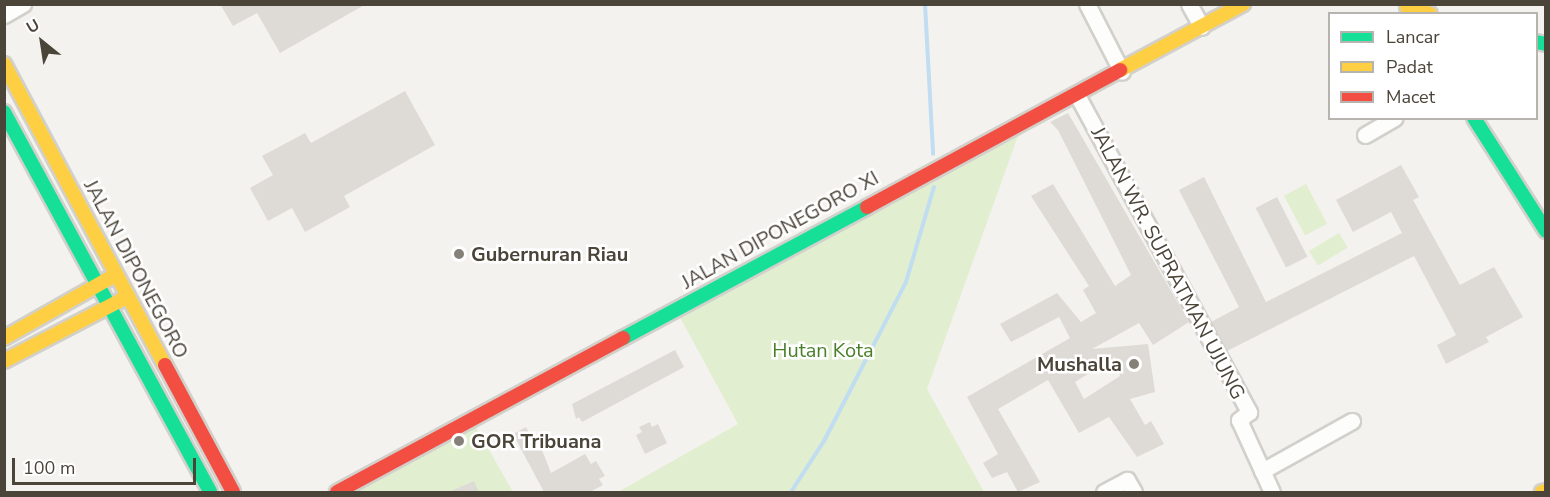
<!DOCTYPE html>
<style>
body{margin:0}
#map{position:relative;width:1550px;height:497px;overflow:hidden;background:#f4f2ee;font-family:"Nunito Sans",sans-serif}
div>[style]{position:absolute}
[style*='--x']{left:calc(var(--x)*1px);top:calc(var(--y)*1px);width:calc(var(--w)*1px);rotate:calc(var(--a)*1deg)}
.green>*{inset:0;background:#e1eecf;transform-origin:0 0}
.stream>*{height:4px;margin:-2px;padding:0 2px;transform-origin:2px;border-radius:2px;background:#c0ddf1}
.building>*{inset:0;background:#dedbd6;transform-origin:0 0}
.roads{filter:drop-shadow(2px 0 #d2d0cb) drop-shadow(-2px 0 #d2d0cb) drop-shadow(0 2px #d2d0cb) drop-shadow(0 -2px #d2d0cb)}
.street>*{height:15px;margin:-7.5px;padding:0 7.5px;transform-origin:7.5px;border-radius:7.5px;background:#fdfdfc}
.fast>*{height:14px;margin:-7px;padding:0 7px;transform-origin:7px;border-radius:7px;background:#16e098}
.slow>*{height:14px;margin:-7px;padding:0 7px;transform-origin:7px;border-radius:7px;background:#ffcf43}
.jam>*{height:14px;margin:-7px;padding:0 7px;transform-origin:7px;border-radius:7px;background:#f24e42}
.dots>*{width:16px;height:16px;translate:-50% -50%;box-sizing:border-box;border:3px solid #fff;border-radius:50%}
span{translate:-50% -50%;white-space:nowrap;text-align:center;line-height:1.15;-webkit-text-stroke:5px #fff;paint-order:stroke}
.street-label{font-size:20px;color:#4b4439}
.poi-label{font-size:20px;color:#4b4439;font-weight:700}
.left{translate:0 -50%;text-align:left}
.right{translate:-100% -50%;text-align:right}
.park-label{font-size:20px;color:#4a7f2a}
.frame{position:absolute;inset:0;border:6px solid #4b4439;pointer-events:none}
.legend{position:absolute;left:1328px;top:12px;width:210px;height:108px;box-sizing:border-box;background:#fff;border:2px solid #b7b4b0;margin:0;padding:8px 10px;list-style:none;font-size:18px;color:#4b4439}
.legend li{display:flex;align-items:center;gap:12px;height:30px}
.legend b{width:30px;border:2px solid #b7b4b0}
.north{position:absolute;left:12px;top:12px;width:60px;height:60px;-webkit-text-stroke:4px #fff;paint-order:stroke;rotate:330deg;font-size:16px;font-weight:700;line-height:24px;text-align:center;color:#4b4439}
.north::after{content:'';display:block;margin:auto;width:21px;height:27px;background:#4b4439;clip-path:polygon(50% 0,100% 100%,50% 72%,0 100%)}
.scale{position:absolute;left:12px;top:458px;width:184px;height:27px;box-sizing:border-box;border:3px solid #4b4439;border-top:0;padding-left:8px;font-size:18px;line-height:21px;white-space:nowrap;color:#4b4439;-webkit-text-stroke:4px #fff;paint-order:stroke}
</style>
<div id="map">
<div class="green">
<i style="clip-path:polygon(1022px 125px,927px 389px,984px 492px,618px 492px,738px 424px,675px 308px)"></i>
<i style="left:1306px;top:184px;width:45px;height:25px;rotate:62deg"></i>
<i style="left:1339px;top:233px;width:17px;height:35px;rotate:59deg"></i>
<i style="clip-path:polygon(472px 420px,513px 492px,338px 492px)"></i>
</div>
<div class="stream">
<i style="--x:925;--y:4;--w:150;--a:86.9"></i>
<i style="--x:791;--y:492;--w:61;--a:-57.1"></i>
<i style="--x:824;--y:441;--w:179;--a:-62.7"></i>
<i style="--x:906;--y:282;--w:99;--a:-73.6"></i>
</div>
<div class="building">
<i style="clip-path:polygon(220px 4px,366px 4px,280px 53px,257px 13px,233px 26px)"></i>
<i style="clip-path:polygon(405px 91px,435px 145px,344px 196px,350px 207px,305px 232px,292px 208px,268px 221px,250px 188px,273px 175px,262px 156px,305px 133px,311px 143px)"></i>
<i style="clip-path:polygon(evenodd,1068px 113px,1189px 322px,1153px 345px,1139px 323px,1092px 349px,1148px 344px,1155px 392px,1130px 399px,1145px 425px,1151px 421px,1164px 444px,1137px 457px,1109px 417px,1079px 433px,1048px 380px,998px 409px,1040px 482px,1018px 492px,1007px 472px,992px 478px,983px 463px,998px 454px,967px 397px,1070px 338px,1059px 317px,1011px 342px,1000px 324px,1057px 293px,1081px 322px,1096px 313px,1083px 290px,1089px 286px,1031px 196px,1053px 184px,1115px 286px,1131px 275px,1058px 130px,1050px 122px,1068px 113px,1115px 357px,1120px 376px,1084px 399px,1075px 382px,1115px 357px)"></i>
<i style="clip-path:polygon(1401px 165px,1419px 197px,1413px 200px,1460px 285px,1494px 267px,1523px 317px,1486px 337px,1489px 342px,1446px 364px,1437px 345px,1456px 335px,1414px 256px,1227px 351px,1211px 322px,1239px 307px,1179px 190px,1204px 177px,1266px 302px,1402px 233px,1391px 212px,1353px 232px,1336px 200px)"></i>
<i style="left:1277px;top:197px;width:67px;height:24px;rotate:63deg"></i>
<i style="clip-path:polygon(675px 350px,684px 367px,582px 422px,579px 417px,576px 419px,572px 404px)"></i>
<i style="clip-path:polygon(650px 422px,652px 427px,658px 424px,667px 443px,645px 454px,636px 435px,642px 432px,639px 427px)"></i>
<i style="clip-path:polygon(526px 427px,534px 442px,538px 440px,551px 473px,585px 454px,591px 464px,596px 461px,605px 476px,599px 479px,603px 485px,590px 492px,544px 492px,513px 434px)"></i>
<i style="clip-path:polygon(474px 481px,479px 492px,449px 492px)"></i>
</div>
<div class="roads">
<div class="street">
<i style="--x:1087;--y:4;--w:76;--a:62.8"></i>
<i style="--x:1189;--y:4;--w:26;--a:61"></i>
<i style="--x:4;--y:15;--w:22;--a:-30"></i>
<i style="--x:1077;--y:95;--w:361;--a:61.5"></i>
<i style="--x:1249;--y:412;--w:13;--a:141"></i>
<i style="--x:1239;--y:420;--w:79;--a:65.4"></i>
<i style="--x:1365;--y:135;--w:34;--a:-30"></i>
<i style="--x:1262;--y:471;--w:103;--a:-29.1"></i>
<i style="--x:1104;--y:492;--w:26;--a:-28"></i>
<i style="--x:1127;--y:480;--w:14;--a:60"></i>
</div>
<div class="fast">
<i style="--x:1536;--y:42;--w:10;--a:11"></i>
<i style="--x:4;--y:112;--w:432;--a:61.5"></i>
<i style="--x:1474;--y:118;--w:134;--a:57.5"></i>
<i style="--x:623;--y:338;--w:277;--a:-28.2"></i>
</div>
<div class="slow">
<i style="--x:1407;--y:7;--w:24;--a:17"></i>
<i style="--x:4;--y:64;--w:341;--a:61.9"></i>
<i style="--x:1120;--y:70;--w:140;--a:-28.2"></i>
<i style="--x:4;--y:338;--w:122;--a:-29.5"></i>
<i style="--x:4;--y:361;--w:134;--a:-27.5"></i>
<i style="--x:1542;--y:492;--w:4;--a:-14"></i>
</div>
<div class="jam">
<i style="--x:867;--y:207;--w:288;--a:-28.4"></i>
<i style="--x:165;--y:365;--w:144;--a:61.8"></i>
<i style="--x:337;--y:492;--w:325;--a:-28.3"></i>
</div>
</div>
<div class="dots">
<i style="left:459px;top:254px;background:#868178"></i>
<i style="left:1134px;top:364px;background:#868178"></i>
<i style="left:459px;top:441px;background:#868178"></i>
</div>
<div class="street-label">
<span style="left:780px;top:230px;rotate:-29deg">JALAN DIPONEGORO XI</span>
<span style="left:1168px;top:263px;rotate:62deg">JALAN WR. SUPRATMAN UJUNG</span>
<span style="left:136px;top:269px;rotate:62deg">JALAN DIPONEGORO</span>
</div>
<div class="poi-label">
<span class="left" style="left:471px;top:254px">Gubernuran Riau</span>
<span class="right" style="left:1122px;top:364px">Mushalla</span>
<span class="left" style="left:471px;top:441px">GOR Tribuana</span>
</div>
<div class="park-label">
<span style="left:823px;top:350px">Hutan Kota</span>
</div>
<div class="frame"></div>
<ul class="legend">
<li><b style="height:8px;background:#16e098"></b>Lancar</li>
<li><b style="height:8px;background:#ffcf43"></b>Padat</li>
<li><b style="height:8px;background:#f24e42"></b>Macet</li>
</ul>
<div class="north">U</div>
<div class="scale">100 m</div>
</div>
